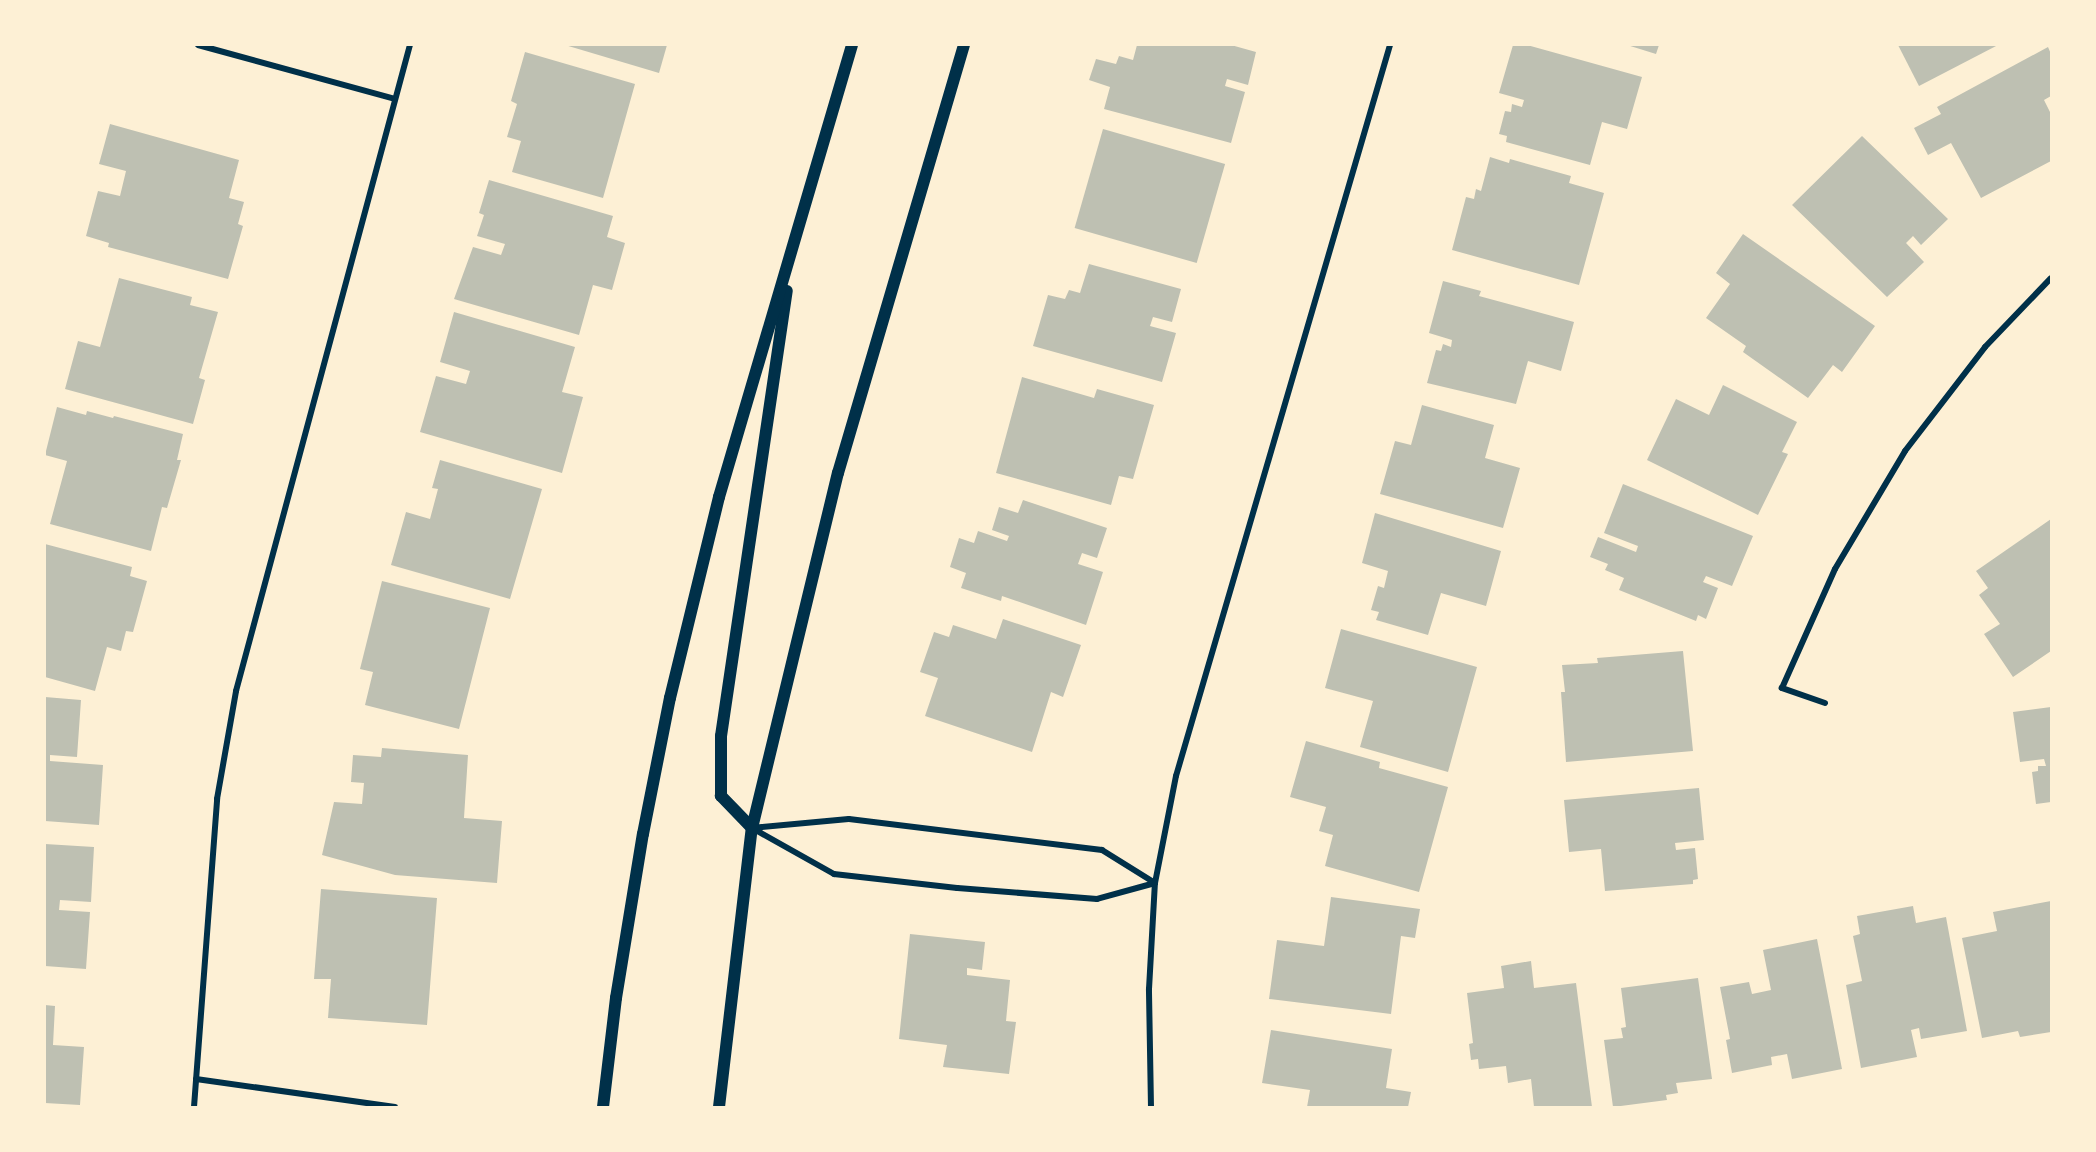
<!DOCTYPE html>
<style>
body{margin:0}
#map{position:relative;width:2096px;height:1152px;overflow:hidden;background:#fdf0d5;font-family:Lato,sans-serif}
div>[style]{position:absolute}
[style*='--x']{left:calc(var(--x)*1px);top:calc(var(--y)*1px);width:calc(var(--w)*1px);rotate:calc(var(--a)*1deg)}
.building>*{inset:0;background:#bec0b2;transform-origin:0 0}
.minor>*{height:6px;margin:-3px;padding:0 3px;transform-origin:3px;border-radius:3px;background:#003049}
.secondary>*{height:12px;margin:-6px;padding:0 6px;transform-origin:6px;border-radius:6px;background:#003049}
span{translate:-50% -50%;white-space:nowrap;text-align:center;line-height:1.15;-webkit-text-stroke:6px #fdf0d5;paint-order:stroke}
.frame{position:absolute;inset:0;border:46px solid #fdf0d5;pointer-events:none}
</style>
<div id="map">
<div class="building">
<i style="clip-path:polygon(565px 45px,667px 45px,659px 73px)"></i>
<i style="clip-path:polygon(1137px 45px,1231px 45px,1256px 52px,1248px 85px,1227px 79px,1225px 86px,1245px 92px,1231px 143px,1104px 109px,1110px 87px,1089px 80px,1096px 59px,1116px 64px,1119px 56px,1133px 60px)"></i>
<i style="clip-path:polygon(1513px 45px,1527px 45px,1642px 77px,1627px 129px,1602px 122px,1590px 165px,1506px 142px,1507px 136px,1499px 134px,1505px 111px,1511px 112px,1512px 104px,1522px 107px,1524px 100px,1499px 93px)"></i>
<i style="clip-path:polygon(1627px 45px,1659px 45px,1656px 54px)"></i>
<i style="clip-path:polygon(1898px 45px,1998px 45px,1919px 86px)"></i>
<i style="clip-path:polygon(2048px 47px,2051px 54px,2051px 96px,2044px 100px,2051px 114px,2051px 161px,1981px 198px,1951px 143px,1928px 155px,1914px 128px,1941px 114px,1937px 107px)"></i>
<i style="clip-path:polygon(525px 52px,635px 84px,603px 198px,512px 172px,521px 141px,507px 137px,517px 104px,511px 101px)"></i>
<i style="clip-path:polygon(110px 124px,239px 160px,229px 198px,244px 202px,238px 224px,243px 226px,228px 279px,108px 247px,109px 243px,86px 236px,98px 191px,120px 196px,126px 171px,99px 164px)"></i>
<i style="left:1103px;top:129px;width:127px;height:103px;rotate:16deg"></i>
<i style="clip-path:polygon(1862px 136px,1948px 219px,1921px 245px,1913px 236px,1906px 243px,1924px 262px,1887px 297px,1792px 205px)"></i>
<i style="clip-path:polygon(1490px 157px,1509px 163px,1510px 159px,1571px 176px,1569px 183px,1604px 193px,1579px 285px,1452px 250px,1466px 197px,1474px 199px,1476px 189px,1481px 191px)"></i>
<i style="clip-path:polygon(489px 180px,613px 216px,607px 237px,625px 243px,612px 290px,593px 285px,579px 335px,454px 299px,473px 247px,501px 255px,505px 244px,477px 236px,484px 215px,479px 213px)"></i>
<i style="clip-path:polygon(1743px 234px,1875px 326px,1842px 372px,1833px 365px,1808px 398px,1743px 352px,1746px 346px,1706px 318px,1730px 284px,1716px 273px)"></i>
<i style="clip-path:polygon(1089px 264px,1181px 289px,1172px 322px,1153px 317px,1150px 326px,1176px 333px,1162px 382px,1033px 346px,1048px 295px,1065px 299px,1069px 290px,1080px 293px)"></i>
<i style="clip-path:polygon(119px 278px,192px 297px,190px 305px,218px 312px,199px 378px,205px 380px,193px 424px,65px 389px,78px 341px,100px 347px)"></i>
<i style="clip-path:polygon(1443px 281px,1481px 291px,1479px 296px,1574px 322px,1561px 371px,1528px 361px,1516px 404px,1427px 383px,1436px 350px,1441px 351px,1443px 344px,1451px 347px,1452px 340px,1429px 333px)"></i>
<i style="clip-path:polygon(454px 312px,575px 347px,562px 392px,583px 397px,562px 473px,420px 432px,436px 376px,466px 384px,470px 371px,440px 362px)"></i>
<i style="clip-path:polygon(1022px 377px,1094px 398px,1097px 389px,1154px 405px,1133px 479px,1119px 476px,1111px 505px,996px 473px)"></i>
<i style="clip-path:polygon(1723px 385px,1797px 422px,1782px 452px,1788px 454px,1758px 515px,1647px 460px,1676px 399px,1709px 415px)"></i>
<i style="clip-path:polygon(1422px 405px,1494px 425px,1485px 458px,1520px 468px,1503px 528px,1380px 494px,1395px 441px,1411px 445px)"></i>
<i style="clip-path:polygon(57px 407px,86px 415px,87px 411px,113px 418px,114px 416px,183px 434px,177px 460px,181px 460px,167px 508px,162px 507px,151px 551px,50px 524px,67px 461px,45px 455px)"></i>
<i style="clip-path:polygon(440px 460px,542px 489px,510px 599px,391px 565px,406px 512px,430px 519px,438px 489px,432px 488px)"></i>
<i style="clip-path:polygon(1623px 484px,1753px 536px,1732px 586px,1706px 576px,1703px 582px,1718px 588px,1706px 619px,1698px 615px,1696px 621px,1619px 590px,1624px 578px,1605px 570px,1608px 564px,1590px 557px,1598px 537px,1636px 552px,1638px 546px,1604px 533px)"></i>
<i style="clip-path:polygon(1023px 500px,1107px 528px,1097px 558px,1082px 553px,1078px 564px,1103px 572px,1086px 625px,1002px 596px,1001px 601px,961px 588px,966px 573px,950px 567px,959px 538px,974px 543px,978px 531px,1007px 541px,1009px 536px,992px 530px,999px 507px,1018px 513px)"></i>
<i style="clip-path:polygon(1375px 513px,1501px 551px,1486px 606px,1441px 593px,1428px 635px,1376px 620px,1379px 612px,1371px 610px,1378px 586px,1384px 588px,1388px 571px,1362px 563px)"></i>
<i style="clip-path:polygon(2051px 519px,2051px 651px,2013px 677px,1984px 634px,2000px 624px,1979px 595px,1988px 588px,1976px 571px)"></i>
<i style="clip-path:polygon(45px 544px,132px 567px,130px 576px,147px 581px,133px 632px,126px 631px,121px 651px,107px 647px,95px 691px,45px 677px)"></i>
<i style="clip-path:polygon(382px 581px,490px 608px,459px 729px,365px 705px,373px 672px,360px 669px)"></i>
<i style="clip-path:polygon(1003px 619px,1081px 645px,1063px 697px,1051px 692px,1032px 752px,925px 716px,938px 678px,920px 672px,934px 632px,949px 637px,953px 625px,996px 639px)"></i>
<i style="clip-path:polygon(1341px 629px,1477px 667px,1448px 772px,1360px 747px,1373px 701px,1325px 688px)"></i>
<i style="clip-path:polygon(1683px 651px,1693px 751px,1566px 762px,1561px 692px,1565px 692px,1562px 665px,1598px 663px,1597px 658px)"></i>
<i style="clip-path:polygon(45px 697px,81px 700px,77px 757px,50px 755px,50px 761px,103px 765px,99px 825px,45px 821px)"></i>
<i style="clip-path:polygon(2051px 707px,2051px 802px,2036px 804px,2032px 772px,2038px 771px,2038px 766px,2046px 766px,2044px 759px,2020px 762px,2013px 712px)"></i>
<i style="clip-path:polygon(1306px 741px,1380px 762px,1379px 768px,1448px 787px,1419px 892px,1325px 866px,1333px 835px,1319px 831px,1326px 807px,1290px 797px)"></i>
<i style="clip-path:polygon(382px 748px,468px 755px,464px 818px,502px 821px,497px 883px,395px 875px,322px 855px,334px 802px,362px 804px,364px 783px,351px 782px,353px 755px,381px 757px)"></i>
<i style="clip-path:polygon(1699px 788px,1704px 840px,1675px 843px,1676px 850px,1695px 848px,1698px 879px,1693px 880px,1693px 884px,1605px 891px,1601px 849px,1569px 852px,1564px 800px)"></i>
<i style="clip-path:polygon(45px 844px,94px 847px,91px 902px,60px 900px,59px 910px,90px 912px,86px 969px,45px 966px)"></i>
<i style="clip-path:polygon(321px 889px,437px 898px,427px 1025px,328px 1018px,331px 979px,314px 979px)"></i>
<i style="clip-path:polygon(1331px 897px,1420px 909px,1415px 938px,1401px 936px,1391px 1014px,1269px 999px,1277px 940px,1324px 946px)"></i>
<i style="clip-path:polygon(2051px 901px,2051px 1032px,2020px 1037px,2018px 1031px,1982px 1038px,1962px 938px,1997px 931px,1993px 912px)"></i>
<i style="clip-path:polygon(1913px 906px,1916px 923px,1946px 917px,1967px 1031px,1921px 1039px,1919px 1028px,1911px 1030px,1917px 1057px,1861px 1068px,1846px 985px,1862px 981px,1853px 936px,1860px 934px,1857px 916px)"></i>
<i style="clip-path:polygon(910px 934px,985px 942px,982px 970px,967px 968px,967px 975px,1010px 980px,1006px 1021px,1016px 1022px,1009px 1074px,943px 1067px,947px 1045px,899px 1039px)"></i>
<i style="clip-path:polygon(1817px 939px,1842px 1069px,1792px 1079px,1787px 1054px,1771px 1057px,1772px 1065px,1732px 1073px,1726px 1040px,1730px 1039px,1720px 987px,1749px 982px,1752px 994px,1771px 990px,1763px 950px)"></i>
<i style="clip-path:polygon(1531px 961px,1534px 988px,1576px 983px,1592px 1107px,1534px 1107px,1531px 1079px,1508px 1083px,1506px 1066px,1479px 1069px,1478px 1059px,1471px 1060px,1469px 1044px,1473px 1043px,1467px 993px,1504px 988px,1501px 966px)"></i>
<i style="clip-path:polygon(1698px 978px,1712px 1079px,1676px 1083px,1678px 1093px,1666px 1095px,1667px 1100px,1613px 1107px,1604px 1040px,1623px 1038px,1621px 1028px,1626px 1027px,1621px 988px)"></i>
<i style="clip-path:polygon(45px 1005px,55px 1006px,53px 1045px,84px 1047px,80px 1105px,45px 1103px)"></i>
<i style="clip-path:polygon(1271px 1030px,1392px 1049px,1386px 1088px,1411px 1092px,1408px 1107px,1307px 1107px,1310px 1090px,1262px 1083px)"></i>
</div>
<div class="minor">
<i style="--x:198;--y:45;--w:204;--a:15.3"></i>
<i style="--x:1825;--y:703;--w:46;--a:-160.8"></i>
<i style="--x:1782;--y:688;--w:130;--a:-66"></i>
<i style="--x:1835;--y:569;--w:137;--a:-59.3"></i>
<i style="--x:1905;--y:451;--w:131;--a:-52.4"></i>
<i style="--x:1985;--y:347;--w:95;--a:-46.3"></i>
<i style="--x:849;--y:819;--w:255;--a:7"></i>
<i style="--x:1102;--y:850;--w:62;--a:31.9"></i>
<i style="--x:1155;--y:883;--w:60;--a:164.6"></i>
<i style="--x:1097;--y:899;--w:140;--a:-175.5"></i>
<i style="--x:957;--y:888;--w:124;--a:-173.5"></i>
<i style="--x:834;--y:874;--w:94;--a:-150.7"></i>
<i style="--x:752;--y:828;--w:97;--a:-5.3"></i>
<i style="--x:196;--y:1079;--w:201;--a:8"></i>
<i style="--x:194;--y:1107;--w:309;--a:-85.7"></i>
<i style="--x:217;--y:799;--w:110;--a:-80"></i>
<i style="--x:236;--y:691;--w:669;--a:-74.93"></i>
<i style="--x:1151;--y:1107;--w:118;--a:-91"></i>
<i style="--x:1149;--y:989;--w:106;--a:-86.8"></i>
<i style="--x:1155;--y:883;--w:109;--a:-78.9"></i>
<i style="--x:1176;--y:776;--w:762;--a:-73.68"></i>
</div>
<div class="secondary">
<i style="--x:752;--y:828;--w:45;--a:-134.1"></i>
<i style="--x:721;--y:796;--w:60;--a:-90"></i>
<i style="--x:721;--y:736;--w:450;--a:-81.6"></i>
<i style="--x:603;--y:1107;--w:110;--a:-83.2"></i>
<i style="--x:616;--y:998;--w:166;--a:-80.7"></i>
<i style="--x:643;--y:834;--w:139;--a:-78.8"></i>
<i style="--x:670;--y:698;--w:207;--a:-76.3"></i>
<i style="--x:719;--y:497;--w:471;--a:-73.6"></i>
<i style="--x:719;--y:1107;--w:281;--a:-83.3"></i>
<i style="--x:752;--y:828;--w:365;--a:-76.4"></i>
<i style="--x:838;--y:473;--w:446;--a:-73.6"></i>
</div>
<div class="frame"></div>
</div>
